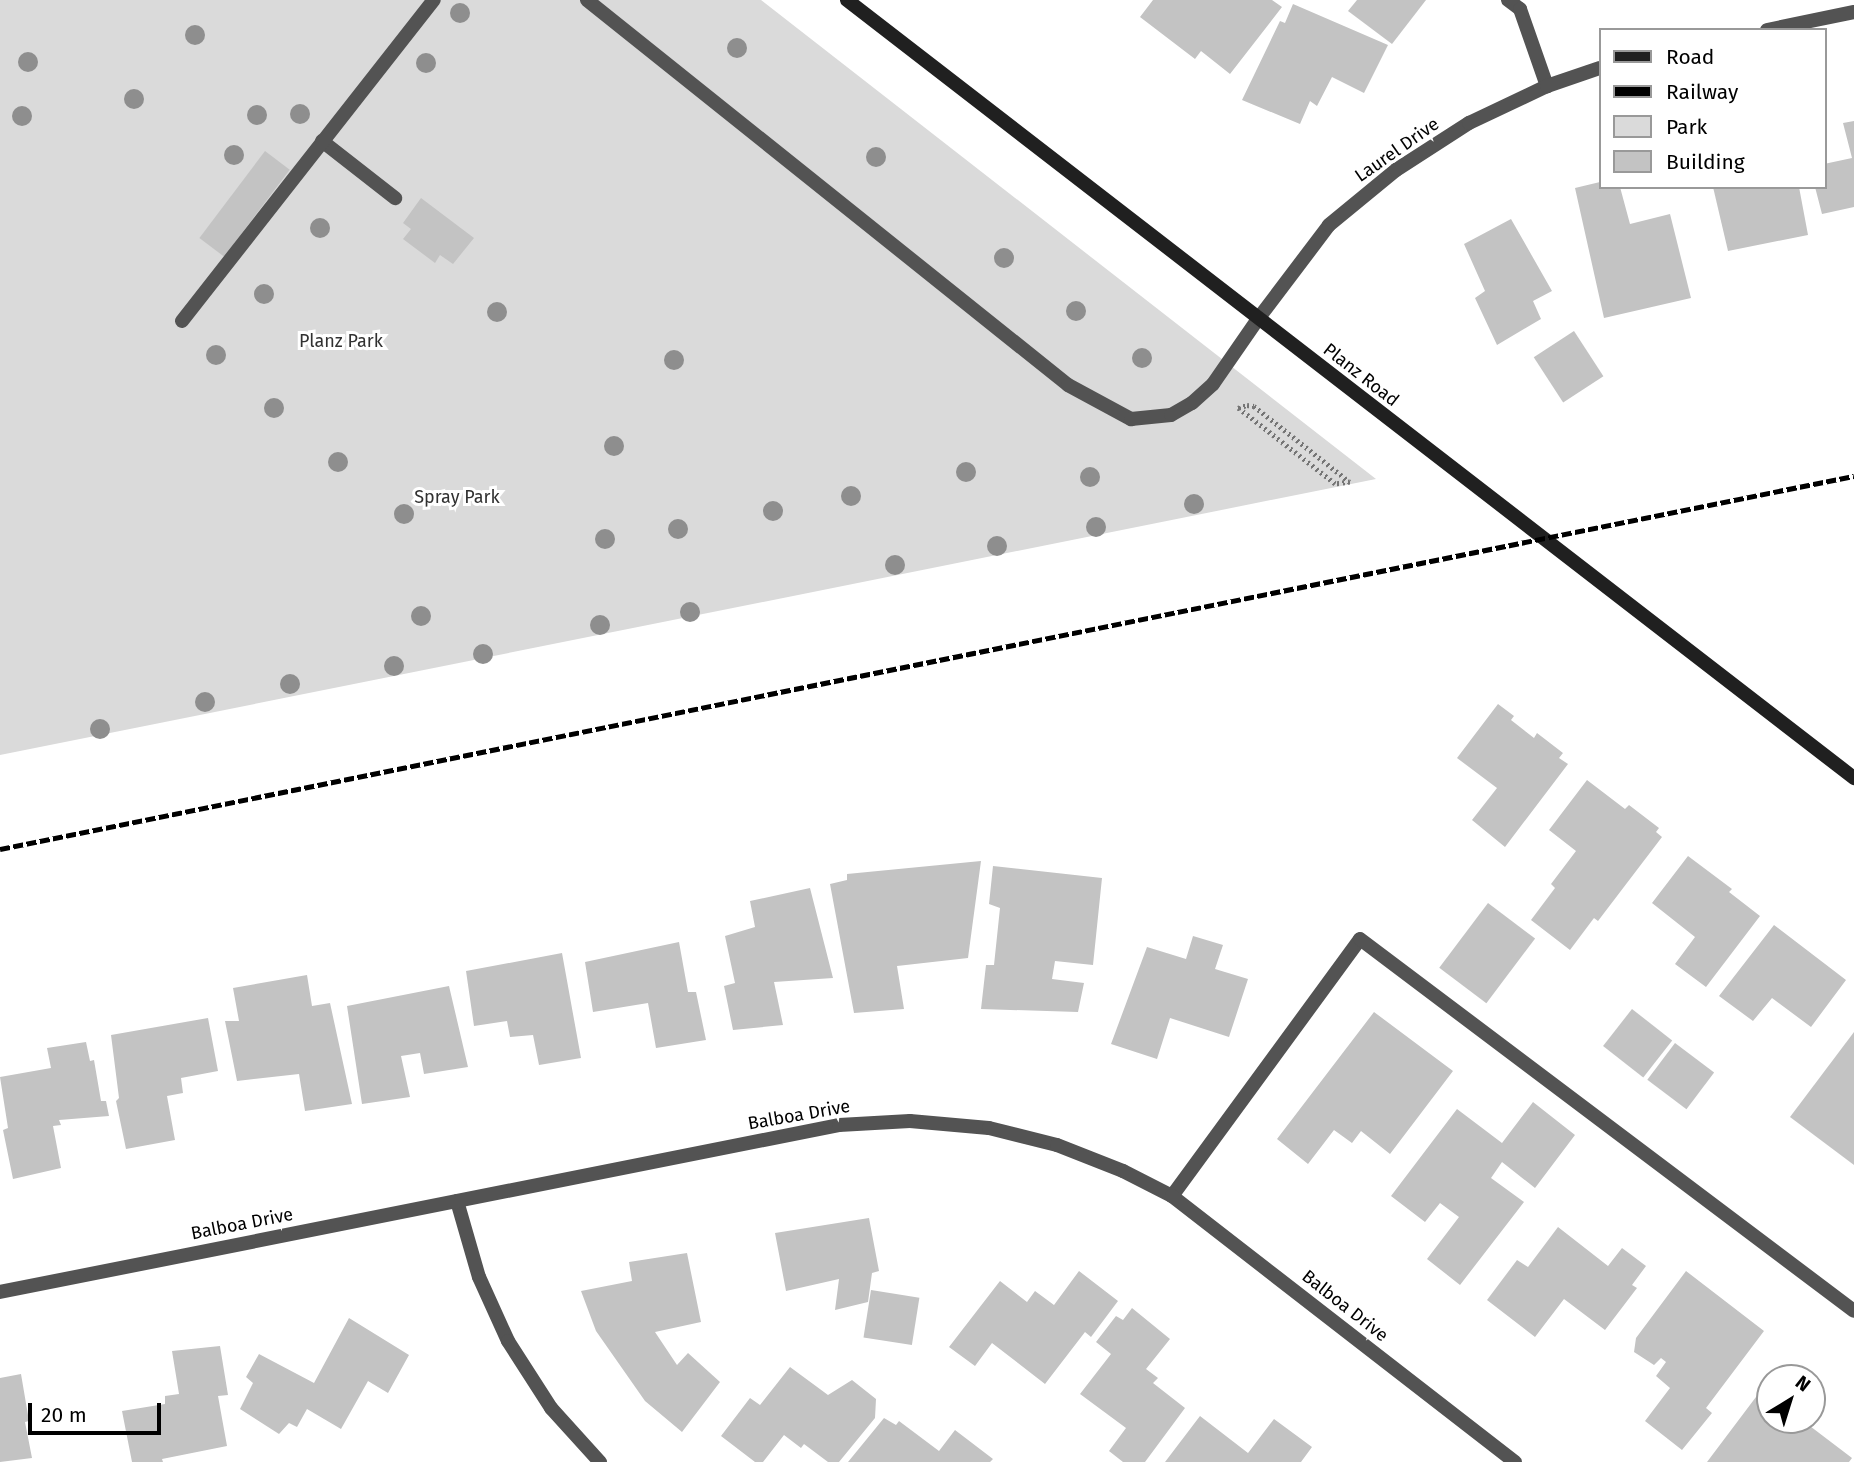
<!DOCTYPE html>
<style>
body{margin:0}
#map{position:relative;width:1854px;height:1462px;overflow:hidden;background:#fff;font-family:"Fira Sans",sans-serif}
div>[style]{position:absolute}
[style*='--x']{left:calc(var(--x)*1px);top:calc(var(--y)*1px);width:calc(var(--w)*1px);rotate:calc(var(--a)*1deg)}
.green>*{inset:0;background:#dadada}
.building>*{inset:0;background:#c3c3c3;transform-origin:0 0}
.path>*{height:4.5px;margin-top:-2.25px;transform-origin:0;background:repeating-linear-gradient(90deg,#757575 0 2px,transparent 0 5.5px)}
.lane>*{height:14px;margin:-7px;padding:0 7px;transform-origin:7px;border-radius:7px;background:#535353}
.street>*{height:14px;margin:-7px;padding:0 7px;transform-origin:7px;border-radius:7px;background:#535353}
.secondary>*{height:14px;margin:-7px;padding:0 7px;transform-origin:7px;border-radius:7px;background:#202020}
.rail>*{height:5px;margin-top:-2.5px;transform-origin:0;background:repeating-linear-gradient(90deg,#000 0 10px,transparent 0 13.5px)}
.trees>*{width:20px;height:20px;margin:-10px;border-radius:50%;background:#8e8e8e}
span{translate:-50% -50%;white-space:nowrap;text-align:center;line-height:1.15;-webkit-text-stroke:6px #fff;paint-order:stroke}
.street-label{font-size:18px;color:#000}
.park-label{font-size:18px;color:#313131}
.legend{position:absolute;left:1599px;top:28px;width:228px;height:161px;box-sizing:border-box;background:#fff;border:2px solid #999;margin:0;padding:9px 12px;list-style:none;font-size:21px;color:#000}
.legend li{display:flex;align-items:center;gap:14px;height:35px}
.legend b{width:35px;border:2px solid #999}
.north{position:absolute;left:1756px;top:1364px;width:70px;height:70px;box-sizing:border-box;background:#fff;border:2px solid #999;border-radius:50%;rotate:38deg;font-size:19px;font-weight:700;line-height:28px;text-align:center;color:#000}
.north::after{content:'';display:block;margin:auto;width:24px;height:32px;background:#000;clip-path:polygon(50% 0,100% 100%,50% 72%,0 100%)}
.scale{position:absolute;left:28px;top:1403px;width:133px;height:32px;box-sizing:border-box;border:4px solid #000;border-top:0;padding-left:9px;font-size:21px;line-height:24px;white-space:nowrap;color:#000;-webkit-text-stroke:5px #fff;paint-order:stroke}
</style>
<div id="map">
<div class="green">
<i style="clip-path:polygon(0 0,761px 0,1376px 479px,0 755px)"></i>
</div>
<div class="building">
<i style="clip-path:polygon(1153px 0,1272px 0,1282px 7px,1230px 74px,1201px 51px,1195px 59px,1140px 17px)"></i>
<i style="clip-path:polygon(1357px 0,1426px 0,1392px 44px,1348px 11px)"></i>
<i style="clip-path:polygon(1293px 4px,1388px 45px,1364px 93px,1332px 77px,1317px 106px,1310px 101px,1300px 124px,1242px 100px,1280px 21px,1285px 23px)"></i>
<i style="clip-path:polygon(1854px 121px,1854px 207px,1822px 214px,1815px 187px,1824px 187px,1824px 164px,1852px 158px,1843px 123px)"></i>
<i style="left:265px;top:151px;width:31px;height:109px;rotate:37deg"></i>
<i style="clip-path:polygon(1600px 182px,1600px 187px,1620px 187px,1630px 224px,1670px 214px,1691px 298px,1604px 318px,1575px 188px)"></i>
<i style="clip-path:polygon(1713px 187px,1799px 187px,1808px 235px,1728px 251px)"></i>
<i style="clip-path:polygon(421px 198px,474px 238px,453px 264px,440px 255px,435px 263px,403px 239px,411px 229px,403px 223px)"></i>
<i style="clip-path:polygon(1511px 219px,1552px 291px,1533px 301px,1541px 319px,1497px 345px,1475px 298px,1485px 291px,1464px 244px)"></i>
<i style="left:1574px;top:331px;width:54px;height:48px;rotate:57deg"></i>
<i style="clip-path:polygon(1498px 704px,1514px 716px,1511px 720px,1534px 738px,1537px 733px,1563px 753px,1559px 758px,1568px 764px,1505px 847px,1472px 820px,1497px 788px,1457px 758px)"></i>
<i style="clip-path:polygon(1587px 780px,1625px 809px,1629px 805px,1659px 828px,1656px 832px,1662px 837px,1598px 921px,1594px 918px,1570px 950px,1531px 920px,1555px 888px,1551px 884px,1576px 851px,1549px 830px)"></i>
<i style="clip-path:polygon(1688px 856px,1732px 889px,1729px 892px,1760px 916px,1706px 987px,1675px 964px,1695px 937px,1652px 903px)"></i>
<i style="clip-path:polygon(981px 861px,968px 958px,897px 966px,904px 1009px,854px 1013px,830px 884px,847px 880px,847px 874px)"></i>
<i style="clip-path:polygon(993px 866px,1102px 878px,1093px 965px,1055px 961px,1052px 979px,1084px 983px,1078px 1012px,981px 1009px,986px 965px,994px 965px,1000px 908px,989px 904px)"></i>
<i style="clip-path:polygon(810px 888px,833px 978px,774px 982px,783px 1025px,733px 1030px,724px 986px,735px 983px,725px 936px,755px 927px,750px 901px)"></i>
<i style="left:1488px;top:903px;width:59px;height:81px;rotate:37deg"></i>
<i style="clip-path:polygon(1774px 925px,1846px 980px,1811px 1027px,1772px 998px,1753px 1021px,1719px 996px)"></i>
<i style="clip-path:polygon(1193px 936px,1223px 945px,1215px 969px,1248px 979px,1229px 1037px,1170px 1018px,1157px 1059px,1111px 1044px,1147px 947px,1186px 959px)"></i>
<i style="clip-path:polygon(679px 942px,688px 992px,696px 992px,706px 1040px,656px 1048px,648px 1003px,593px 1012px,585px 962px)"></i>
<i style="clip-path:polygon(562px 953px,581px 1058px,539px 1065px,533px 1035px,510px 1037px,507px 1021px,474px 1026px,466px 971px)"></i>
<i style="clip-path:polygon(307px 975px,312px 1006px,330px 1003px,352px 1104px,305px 1111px,299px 1074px,237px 1081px,225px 1021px,239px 1021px,233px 988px)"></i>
<i style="clip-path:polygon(449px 986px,468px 1067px,424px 1074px,420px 1053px,401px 1056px,410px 1097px,362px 1104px,347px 1006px)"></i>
<i style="left:1632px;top:1009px;width:51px;height:47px;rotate:38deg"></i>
<i style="clip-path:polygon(1374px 1012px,1453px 1071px,1390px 1154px,1361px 1131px,1352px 1143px,1334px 1130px,1308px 1164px,1277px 1139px)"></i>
<i style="clip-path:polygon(208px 1018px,218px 1071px,181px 1078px,183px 1093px,167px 1096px,175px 1140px,126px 1149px,116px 1101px,119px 1098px,111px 1035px)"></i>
<i style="clip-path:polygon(1854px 1032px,1854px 1165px,1790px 1117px)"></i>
<i style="clip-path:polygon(86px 1042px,90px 1061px,94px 1060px,101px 1101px,106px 1101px,109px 1116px,59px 1120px,61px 1125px,53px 1126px,61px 1168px,13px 1179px,3px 1130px,8px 1128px,0 1077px,51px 1068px,47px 1048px)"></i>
<i style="left:1675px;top:1043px;width:49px;height:46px;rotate:37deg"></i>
<i style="clip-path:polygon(1533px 1102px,1575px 1135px,1535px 1188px,1502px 1162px,1491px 1178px,1524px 1202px,1460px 1285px,1427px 1259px,1459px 1217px,1440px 1203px,1425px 1222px,1391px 1196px,1457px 1109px,1502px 1143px)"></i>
<i style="clip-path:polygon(869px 1218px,879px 1271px,872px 1273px,868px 1302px,835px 1310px,839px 1279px,786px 1291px,775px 1233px)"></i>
<i style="clip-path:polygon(1558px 1227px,1608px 1266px,1622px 1248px,1646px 1266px,1632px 1285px,1637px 1288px,1605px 1330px,1564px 1299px,1535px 1337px,1487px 1300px,1517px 1260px,1528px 1267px)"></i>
<i style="clip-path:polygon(687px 1253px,701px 1322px,655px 1332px,677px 1365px,688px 1353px,720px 1382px,682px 1432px,645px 1401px,596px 1331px,581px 1291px,632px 1281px,629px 1262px)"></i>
<i style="clip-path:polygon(1079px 1271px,1118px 1301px,1091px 1337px,1085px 1332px,1045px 1384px,992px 1343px,975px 1366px,949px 1347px,1000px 1281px,1027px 1302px,1035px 1291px,1054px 1305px)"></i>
<i style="clip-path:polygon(1686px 1271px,1764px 1331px,1706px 1408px,1712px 1413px,1682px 1450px,1645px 1421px,1670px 1388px,1656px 1376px,1666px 1362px,1661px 1358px,1654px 1365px,1634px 1352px,1636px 1338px)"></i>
<i style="left:871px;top:1290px;width:49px;height:48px;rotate:9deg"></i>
<i style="clip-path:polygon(1132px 1308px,1170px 1339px,1146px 1369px,1158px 1378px,1153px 1383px,1185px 1408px,1145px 1462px,1123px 1462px,1109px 1451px,1126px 1428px,1080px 1394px,1111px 1354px,1096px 1342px,1116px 1316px,1123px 1320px)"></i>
<i style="clip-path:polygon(349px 1318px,409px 1355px,388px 1393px,368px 1381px,341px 1429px,307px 1409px,297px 1427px,289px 1423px,279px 1434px,240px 1409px,253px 1383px,246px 1377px,259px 1354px,314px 1383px)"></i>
<i style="clip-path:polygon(220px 1346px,228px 1395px,218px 1396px,227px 1446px,162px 1459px,163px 1462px,132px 1462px,122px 1411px,165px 1404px,165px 1396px,179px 1394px,172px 1351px)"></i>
<i style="clip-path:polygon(790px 1367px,828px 1395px,852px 1380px,876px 1399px,875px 1418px,839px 1462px,828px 1462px,804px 1444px,801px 1448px,784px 1435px,763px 1462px,755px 1462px,721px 1436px,750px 1398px,760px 1405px)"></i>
<i style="clip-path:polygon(21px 1374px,29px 1421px,25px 1422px,32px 1458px,0 1462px,0 1378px)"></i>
<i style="clip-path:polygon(1762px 1389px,1770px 1396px,1770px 1420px,1802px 1420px,1852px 1458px,1849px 1462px,1707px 1462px)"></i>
<i style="clip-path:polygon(1200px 1416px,1248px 1453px,1274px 1419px,1312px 1447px,1301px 1462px,1165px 1462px)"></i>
<i style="clip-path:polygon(884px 1418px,896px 1425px,899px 1421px,939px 1451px,955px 1430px,993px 1459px,990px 1462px,848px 1462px)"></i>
</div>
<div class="path">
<i style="--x:1247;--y:405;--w:7;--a:8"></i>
<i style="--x:1254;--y:406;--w:122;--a:38.4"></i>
<i style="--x:1350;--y:482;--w:15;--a:172"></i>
<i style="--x:1335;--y:484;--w:123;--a:-141.9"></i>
<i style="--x:1238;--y:408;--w:9;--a:-18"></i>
</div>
<div class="lane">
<i style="--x:587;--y:0;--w:616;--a:38.67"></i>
<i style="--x:1068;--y:385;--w:72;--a:28.4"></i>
<i style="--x:1131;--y:419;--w:40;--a:-5.7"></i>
<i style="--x:1171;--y:415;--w:24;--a:-30"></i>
<i style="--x:1192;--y:403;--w:28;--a:-42"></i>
<i style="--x:1213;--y:384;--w:79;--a:-55.3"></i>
<i style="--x:1508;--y:0;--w:15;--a:37"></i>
<i style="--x:1520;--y:9;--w:82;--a:70.7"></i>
<i style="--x:322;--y:141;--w:93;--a:38"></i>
<i style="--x:182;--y:321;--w:408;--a:-51.9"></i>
<i style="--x:1172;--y:1196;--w:318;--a:-53.8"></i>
<i style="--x:1360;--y:939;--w:618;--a:36.98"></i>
</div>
<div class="street">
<i style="--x:1767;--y:30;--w:89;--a:-11.7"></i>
<i style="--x:1258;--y:319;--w:118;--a:-52.9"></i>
<i style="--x:1329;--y:225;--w:87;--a:-39.4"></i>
<i style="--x:1396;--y:170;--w:87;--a:-32.8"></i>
<i style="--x:1469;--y:123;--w:86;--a:-25.4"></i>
<i style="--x:1547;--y:86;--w:56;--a:-18.8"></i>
<i style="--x:457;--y:1201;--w:79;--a:73.9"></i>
<i style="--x:479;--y:1277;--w:70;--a:65.6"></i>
<i style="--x:508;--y:1341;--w:80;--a:57.3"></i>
<i style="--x:551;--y:1408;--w:73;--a:47.8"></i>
<i style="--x:0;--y:1292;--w:855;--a:-11.26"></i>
<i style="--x:839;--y:1125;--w:71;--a:-3.2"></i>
<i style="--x:910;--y:1121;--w:79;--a:5.1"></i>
<i style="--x:989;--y:1128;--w:70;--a:14"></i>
<i style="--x:1057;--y:1145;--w:71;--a:21.5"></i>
<i style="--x:1123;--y:1171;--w:55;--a:27"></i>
<i style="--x:1172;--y:1196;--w:434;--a:37.8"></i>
</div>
<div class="secondary">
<i style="--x:847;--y:0;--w:1273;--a:37.69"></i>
</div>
<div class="rail">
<i style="--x:0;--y:849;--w:1891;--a:-11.38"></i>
</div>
<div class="trees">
<i style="left:460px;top:13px"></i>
<i style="left:195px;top:35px"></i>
<i style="left:737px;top:48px"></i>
<i style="left:28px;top:62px"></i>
<i style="left:426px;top:63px"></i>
<i style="left:134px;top:99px"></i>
<i style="left:300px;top:114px"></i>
<i style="left:257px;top:115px"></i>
<i style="left:22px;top:116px"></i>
<i style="left:234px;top:155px"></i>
<i style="left:876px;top:157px"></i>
<i style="left:320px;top:228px"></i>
<i style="left:1004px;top:258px"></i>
<i style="left:264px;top:294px"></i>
<i style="left:1076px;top:311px"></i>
<i style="left:497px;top:312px"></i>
<i style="left:216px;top:355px"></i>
<i style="left:1142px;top:358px"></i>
<i style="left:674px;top:360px"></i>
<i style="left:274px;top:408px"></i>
<i style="left:614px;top:446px"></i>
<i style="left:338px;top:462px"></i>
<i style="left:966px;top:472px"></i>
<i style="left:1090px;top:477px"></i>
<i style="left:851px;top:496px"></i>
<i style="left:1194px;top:504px"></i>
<i style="left:773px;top:511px"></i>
<i style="left:404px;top:514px"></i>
<i style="left:1096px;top:527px"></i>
<i style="left:678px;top:529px"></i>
<i style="left:605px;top:539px"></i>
<i style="left:997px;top:546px"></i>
<i style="left:895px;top:565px"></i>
<i style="left:690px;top:612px"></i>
<i style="left:421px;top:616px"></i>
<i style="left:600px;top:625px"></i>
<i style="left:483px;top:654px"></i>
<i style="left:394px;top:666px"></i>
<i style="left:290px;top:684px"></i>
<i style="left:205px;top:702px"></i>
<i style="left:100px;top:729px"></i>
</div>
<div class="street-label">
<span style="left:1397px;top:150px;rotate:-35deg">Laurel Drive</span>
<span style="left:1361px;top:375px;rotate:38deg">Planz Road</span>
<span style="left:799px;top:1115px;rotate:-10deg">Balboa Drive</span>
<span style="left:242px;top:1224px;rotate:-11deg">Balboa Drive</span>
<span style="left:1345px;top:1306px;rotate:38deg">Balboa Drive</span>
</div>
<div class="park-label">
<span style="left:341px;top:341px">Planz Park</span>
<span style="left:457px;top:497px">Spray Park</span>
</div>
<ul class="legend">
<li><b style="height:9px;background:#202020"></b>Road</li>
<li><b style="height:9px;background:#000"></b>Railway</li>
<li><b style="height:19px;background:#dadada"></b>Park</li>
<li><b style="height:19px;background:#c3c3c3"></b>Building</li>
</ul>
<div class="north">N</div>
<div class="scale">20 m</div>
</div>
